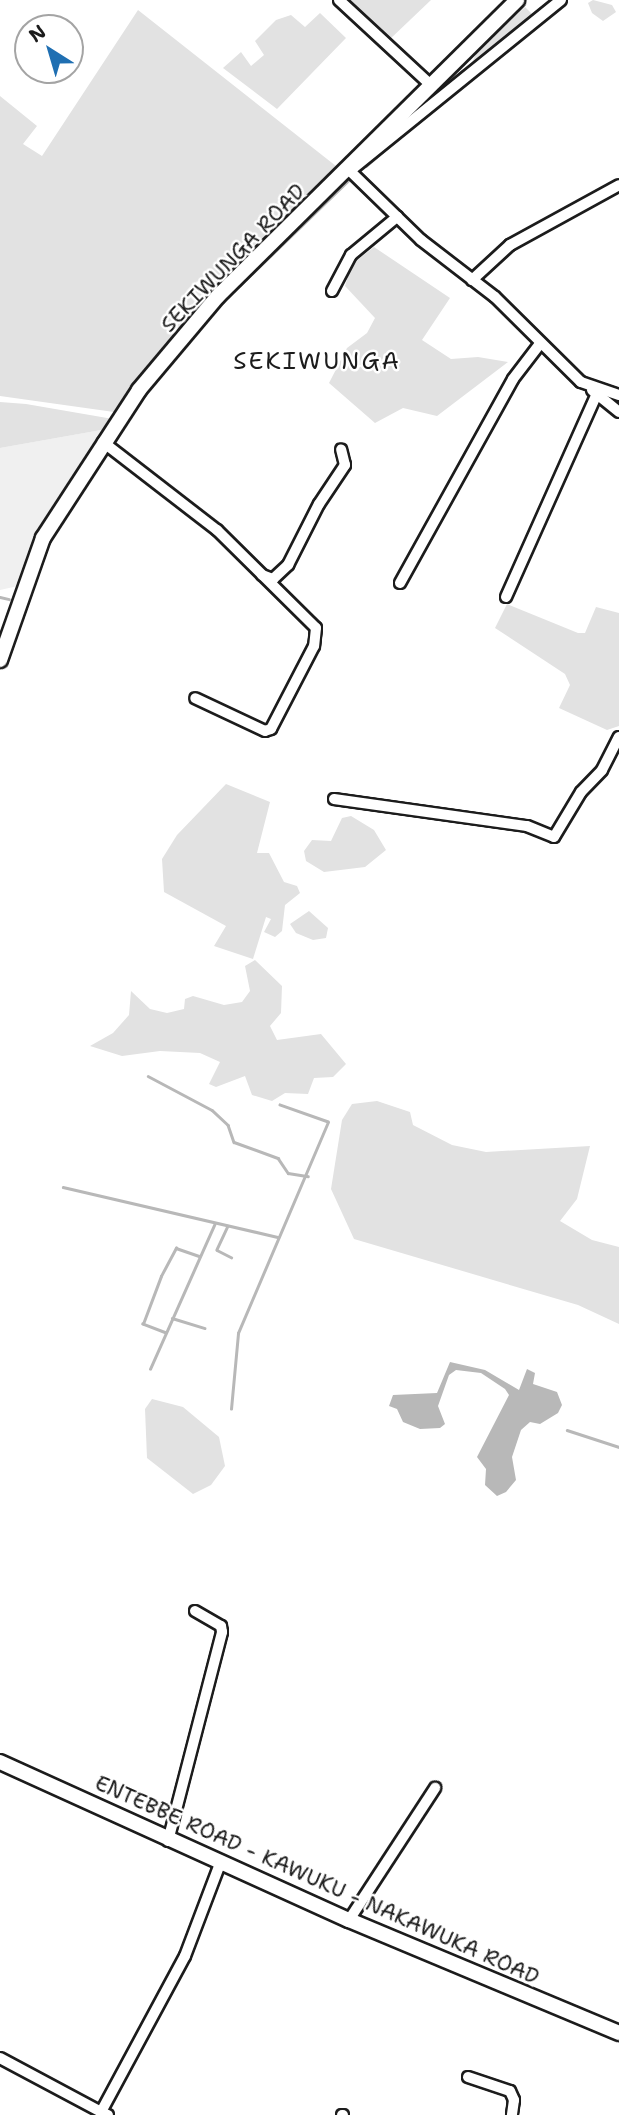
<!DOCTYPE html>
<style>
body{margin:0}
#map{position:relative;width:619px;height:2115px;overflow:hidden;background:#fff;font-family:"Shantell Sans",sans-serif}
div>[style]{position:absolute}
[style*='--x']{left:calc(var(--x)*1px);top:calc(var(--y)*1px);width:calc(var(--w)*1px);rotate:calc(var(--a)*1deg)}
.built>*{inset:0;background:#f0f0f0}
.green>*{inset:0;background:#e2e2e2}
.water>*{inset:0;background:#b8b8b8}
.stream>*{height:2.5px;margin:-1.25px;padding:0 1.25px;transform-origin:1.25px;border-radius:1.25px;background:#b8b8b8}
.roads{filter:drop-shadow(2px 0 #1c1c1c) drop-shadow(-2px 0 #1c1c1c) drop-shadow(0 2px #1c1c1c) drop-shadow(0 -2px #1c1c1c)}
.minor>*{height:10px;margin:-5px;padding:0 5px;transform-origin:5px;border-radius:5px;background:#fff}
.secondary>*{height:14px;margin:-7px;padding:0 7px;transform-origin:7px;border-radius:7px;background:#fff}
span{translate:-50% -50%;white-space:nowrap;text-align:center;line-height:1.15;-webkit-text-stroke:5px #fff;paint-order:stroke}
.street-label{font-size:21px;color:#1c1c1c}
.quarter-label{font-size:24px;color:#1c1c1c;letter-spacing:2px}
.north{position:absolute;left:14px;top:14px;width:70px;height:70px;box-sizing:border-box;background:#fff;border:2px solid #a4a4a4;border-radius:50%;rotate:323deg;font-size:19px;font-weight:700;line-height:28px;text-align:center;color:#1c1c1c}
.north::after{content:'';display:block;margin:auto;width:24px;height:32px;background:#1f6fb2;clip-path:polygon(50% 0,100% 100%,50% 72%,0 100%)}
</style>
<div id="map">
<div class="built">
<i style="clip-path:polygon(107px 429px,18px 586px,0 590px,0 448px)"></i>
</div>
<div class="green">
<i style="clip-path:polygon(343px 0,431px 0,388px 41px)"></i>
<i style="clip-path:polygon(593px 0,612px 5px,616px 12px,603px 21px,592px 13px,588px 3px)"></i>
<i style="clip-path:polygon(525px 7px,532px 14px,472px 63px,477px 51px)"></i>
<i style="clip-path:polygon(138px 10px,341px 170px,246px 259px,114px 412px,0 396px,0 96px,37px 126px,23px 144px,42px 156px)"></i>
<i style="clip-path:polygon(320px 13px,346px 38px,277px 109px,223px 68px,241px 52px,251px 66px,264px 55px,255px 41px,276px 20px,291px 15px,305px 27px)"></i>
<i style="clip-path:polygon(374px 247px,450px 298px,422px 340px,451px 359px,478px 357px,508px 362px,437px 416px,403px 408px,375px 423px,329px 383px,347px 348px,367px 333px,375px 318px,345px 286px,352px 264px)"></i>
<i style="clip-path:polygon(0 402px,26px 404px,113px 419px,107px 429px,0 448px)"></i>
<i style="clip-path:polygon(507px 604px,578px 633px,585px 633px,596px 607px,619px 613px,619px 726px,607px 730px,559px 708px,570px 685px,565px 674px,495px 628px)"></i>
<i style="clip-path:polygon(226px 784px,270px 802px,257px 853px,269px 853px,284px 882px,297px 886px,300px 893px,285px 905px,282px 931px,275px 937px,264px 932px,271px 919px,266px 917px,253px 959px,214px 946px,226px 926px,164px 892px,162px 859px,177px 835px)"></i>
<i style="clip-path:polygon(351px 816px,374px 830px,386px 850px,365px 867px,324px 872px,306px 861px,304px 851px,312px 840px,331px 841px,342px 818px)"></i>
<i style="clip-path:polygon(309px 911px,328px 928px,326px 938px,313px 940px,296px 933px,290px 924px)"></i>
<i style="clip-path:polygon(255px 960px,282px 986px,281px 1013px,270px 1026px,277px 1040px,321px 1034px,346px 1064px,333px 1077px,314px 1078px,308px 1094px,285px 1093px,272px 1101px,252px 1095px,245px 1076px,216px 1087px,209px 1084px,220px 1062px,200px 1053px,160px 1051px,122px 1056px,90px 1046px,113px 1033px,129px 1015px,131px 991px,150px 1009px,167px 1013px,184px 1009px,185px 999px,193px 996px,224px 1005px,242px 1002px,250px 991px,245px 966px)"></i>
<i style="clip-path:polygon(377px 1101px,410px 1112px,413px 1125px,452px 1145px,486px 1152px,590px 1146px,577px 1199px,560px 1221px,592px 1240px,619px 1247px,619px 1324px,578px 1305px,354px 1239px,331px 1189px,342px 1120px,352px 1104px)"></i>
<i style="clip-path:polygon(152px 1399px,183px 1407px,219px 1437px,225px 1466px,211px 1485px,193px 1494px,147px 1458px,145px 1409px)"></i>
</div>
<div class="water">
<i style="clip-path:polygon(450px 1362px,485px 1370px,519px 1390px,527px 1369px,535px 1373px,533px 1384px,557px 1392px,562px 1405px,558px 1413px,540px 1424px,530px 1422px,521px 1430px,512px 1457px,516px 1480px,506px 1492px,497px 1496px,485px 1485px,486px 1469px,477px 1457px,509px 1395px,505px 1389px,481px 1373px,456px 1370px,449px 1375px,438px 1406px,445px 1424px,440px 1428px,420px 1429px,403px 1422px,397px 1409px,389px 1406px,393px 1395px,437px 1393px)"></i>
</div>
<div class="stream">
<i style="--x:442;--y:89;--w:27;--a:-42"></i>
<i style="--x:408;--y:118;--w:35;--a:-43"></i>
<i style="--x:366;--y:166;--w:38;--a:-41"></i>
<i style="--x:238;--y:287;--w:157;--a:-44"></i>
<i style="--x:0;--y:597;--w:9;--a:13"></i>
<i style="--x:148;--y:1076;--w:72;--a:28"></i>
<i style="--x:212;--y:1110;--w:22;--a:43"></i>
<i style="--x:228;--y:1125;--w:18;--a:71"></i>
<i style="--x:234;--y:1142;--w:47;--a:20"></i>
<i style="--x:278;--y:1158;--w:18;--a:56"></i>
<i style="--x:288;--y:1173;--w:20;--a:9"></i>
<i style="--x:63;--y:1187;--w:221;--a:13.1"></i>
<i style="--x:228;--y:1226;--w:26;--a:115"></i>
<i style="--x:217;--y:1250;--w:16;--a:27"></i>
<i style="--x:172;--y:1318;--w:34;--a:17"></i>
<i style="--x:166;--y:1333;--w:25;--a:-159"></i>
<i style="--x:143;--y:1324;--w:51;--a:-69.4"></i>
<i style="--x:161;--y:1276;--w:32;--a:-62"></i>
<i style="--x:176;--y:1248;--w:24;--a:19"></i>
<i style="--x:150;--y:1369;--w:158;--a:-66"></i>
<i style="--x:231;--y:1409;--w:76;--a:-84.7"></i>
<i style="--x:238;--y:1333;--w:229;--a:-66.9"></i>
<i style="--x:328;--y:1122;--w:51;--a:-160.5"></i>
<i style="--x:567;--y:1430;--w:55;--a:18.1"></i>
</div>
<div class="roads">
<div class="minor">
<i style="--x:339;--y:0;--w:127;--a:42.8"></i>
<i style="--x:561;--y:0;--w:272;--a:141"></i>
<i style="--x:350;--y:171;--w:99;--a:44.2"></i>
<i style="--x:421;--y:240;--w:93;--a:37.6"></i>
<i style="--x:495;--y:297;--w:121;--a:44.7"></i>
<i style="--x:581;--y:382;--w:40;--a:18.9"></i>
<i style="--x:472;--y:280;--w:52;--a:-42.6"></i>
<i style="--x:510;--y:245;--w:124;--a:-28.8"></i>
<i style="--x:332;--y:291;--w:41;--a:-62.2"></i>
<i style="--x:351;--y:255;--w:60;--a:-39.6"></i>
<i style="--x:592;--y:390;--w:35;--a:39"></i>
<i style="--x:103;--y:442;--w:144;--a:37.7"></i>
<i style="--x:217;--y:530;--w:139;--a:44.7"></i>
<i style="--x:316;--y:628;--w:18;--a:96"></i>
<i style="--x:314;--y:646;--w:93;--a:117.4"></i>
<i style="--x:271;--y:729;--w:6;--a:162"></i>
<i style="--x:265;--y:731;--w:77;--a:-154.8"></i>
<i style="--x:262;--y:575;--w:12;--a:20"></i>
<i style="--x:273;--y:579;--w:21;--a:-43"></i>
<i style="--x:288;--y:565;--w:68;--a:-63.1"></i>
<i style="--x:319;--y:504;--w:47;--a:-56.3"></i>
<i style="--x:345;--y:465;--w:16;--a:-104"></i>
<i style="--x:400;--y:583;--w:233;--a:-61"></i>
<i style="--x:513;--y:379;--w:43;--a:-52.6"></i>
<i style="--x:506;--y:597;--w:222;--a:-65.9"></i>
<i style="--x:334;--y:799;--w:195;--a:8"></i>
<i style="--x:527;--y:826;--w:29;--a:22"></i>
<i style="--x:554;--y:837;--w:52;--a:-59"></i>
<i style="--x:581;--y:792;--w:30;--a:-46"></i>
<i style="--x:602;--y:770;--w:37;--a:-63"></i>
<i style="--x:168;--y:1841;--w:216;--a:-75.5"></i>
<i style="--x:222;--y:1632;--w:6;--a:-99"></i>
<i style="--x:221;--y:1626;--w:30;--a:-150"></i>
<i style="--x:349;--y:1920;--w:158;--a:-56.9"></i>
<i style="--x:0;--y:2058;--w:115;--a:28.1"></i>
<i style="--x:468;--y:2077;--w:44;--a:18.4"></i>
<i style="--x:510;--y:2091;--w:10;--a:66"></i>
<i style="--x:514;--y:2100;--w:15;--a:98"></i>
<i style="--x:108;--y:2115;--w:8;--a:-157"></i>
<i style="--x:101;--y:2112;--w:177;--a:-61.7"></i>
<i style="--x:185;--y:1956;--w:102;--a:-69.2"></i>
<i style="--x:342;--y:2115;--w:1;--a:0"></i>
</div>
<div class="secondary">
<i style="--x:0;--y:660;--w:129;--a:-70.6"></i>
<i style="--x:43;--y:538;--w:176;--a:-57"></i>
<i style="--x:139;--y:390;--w:123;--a:-50"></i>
<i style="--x:218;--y:296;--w:421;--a:-44.7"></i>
<i style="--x:0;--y:1762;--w:383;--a:24.4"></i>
<i style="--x:349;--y:1920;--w:293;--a:22.7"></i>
</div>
</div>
<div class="street-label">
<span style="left:233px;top:258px;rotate:-46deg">SEKIWUNGA ROAD</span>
<span style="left:317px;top:1880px;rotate:24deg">ENTEBBE ROAD - KAWUKU - NAKAWUKA ROAD</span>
</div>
<div class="quarter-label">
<span style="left:317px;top:362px">SEKIWUNGA</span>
</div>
<div class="north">N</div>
</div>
